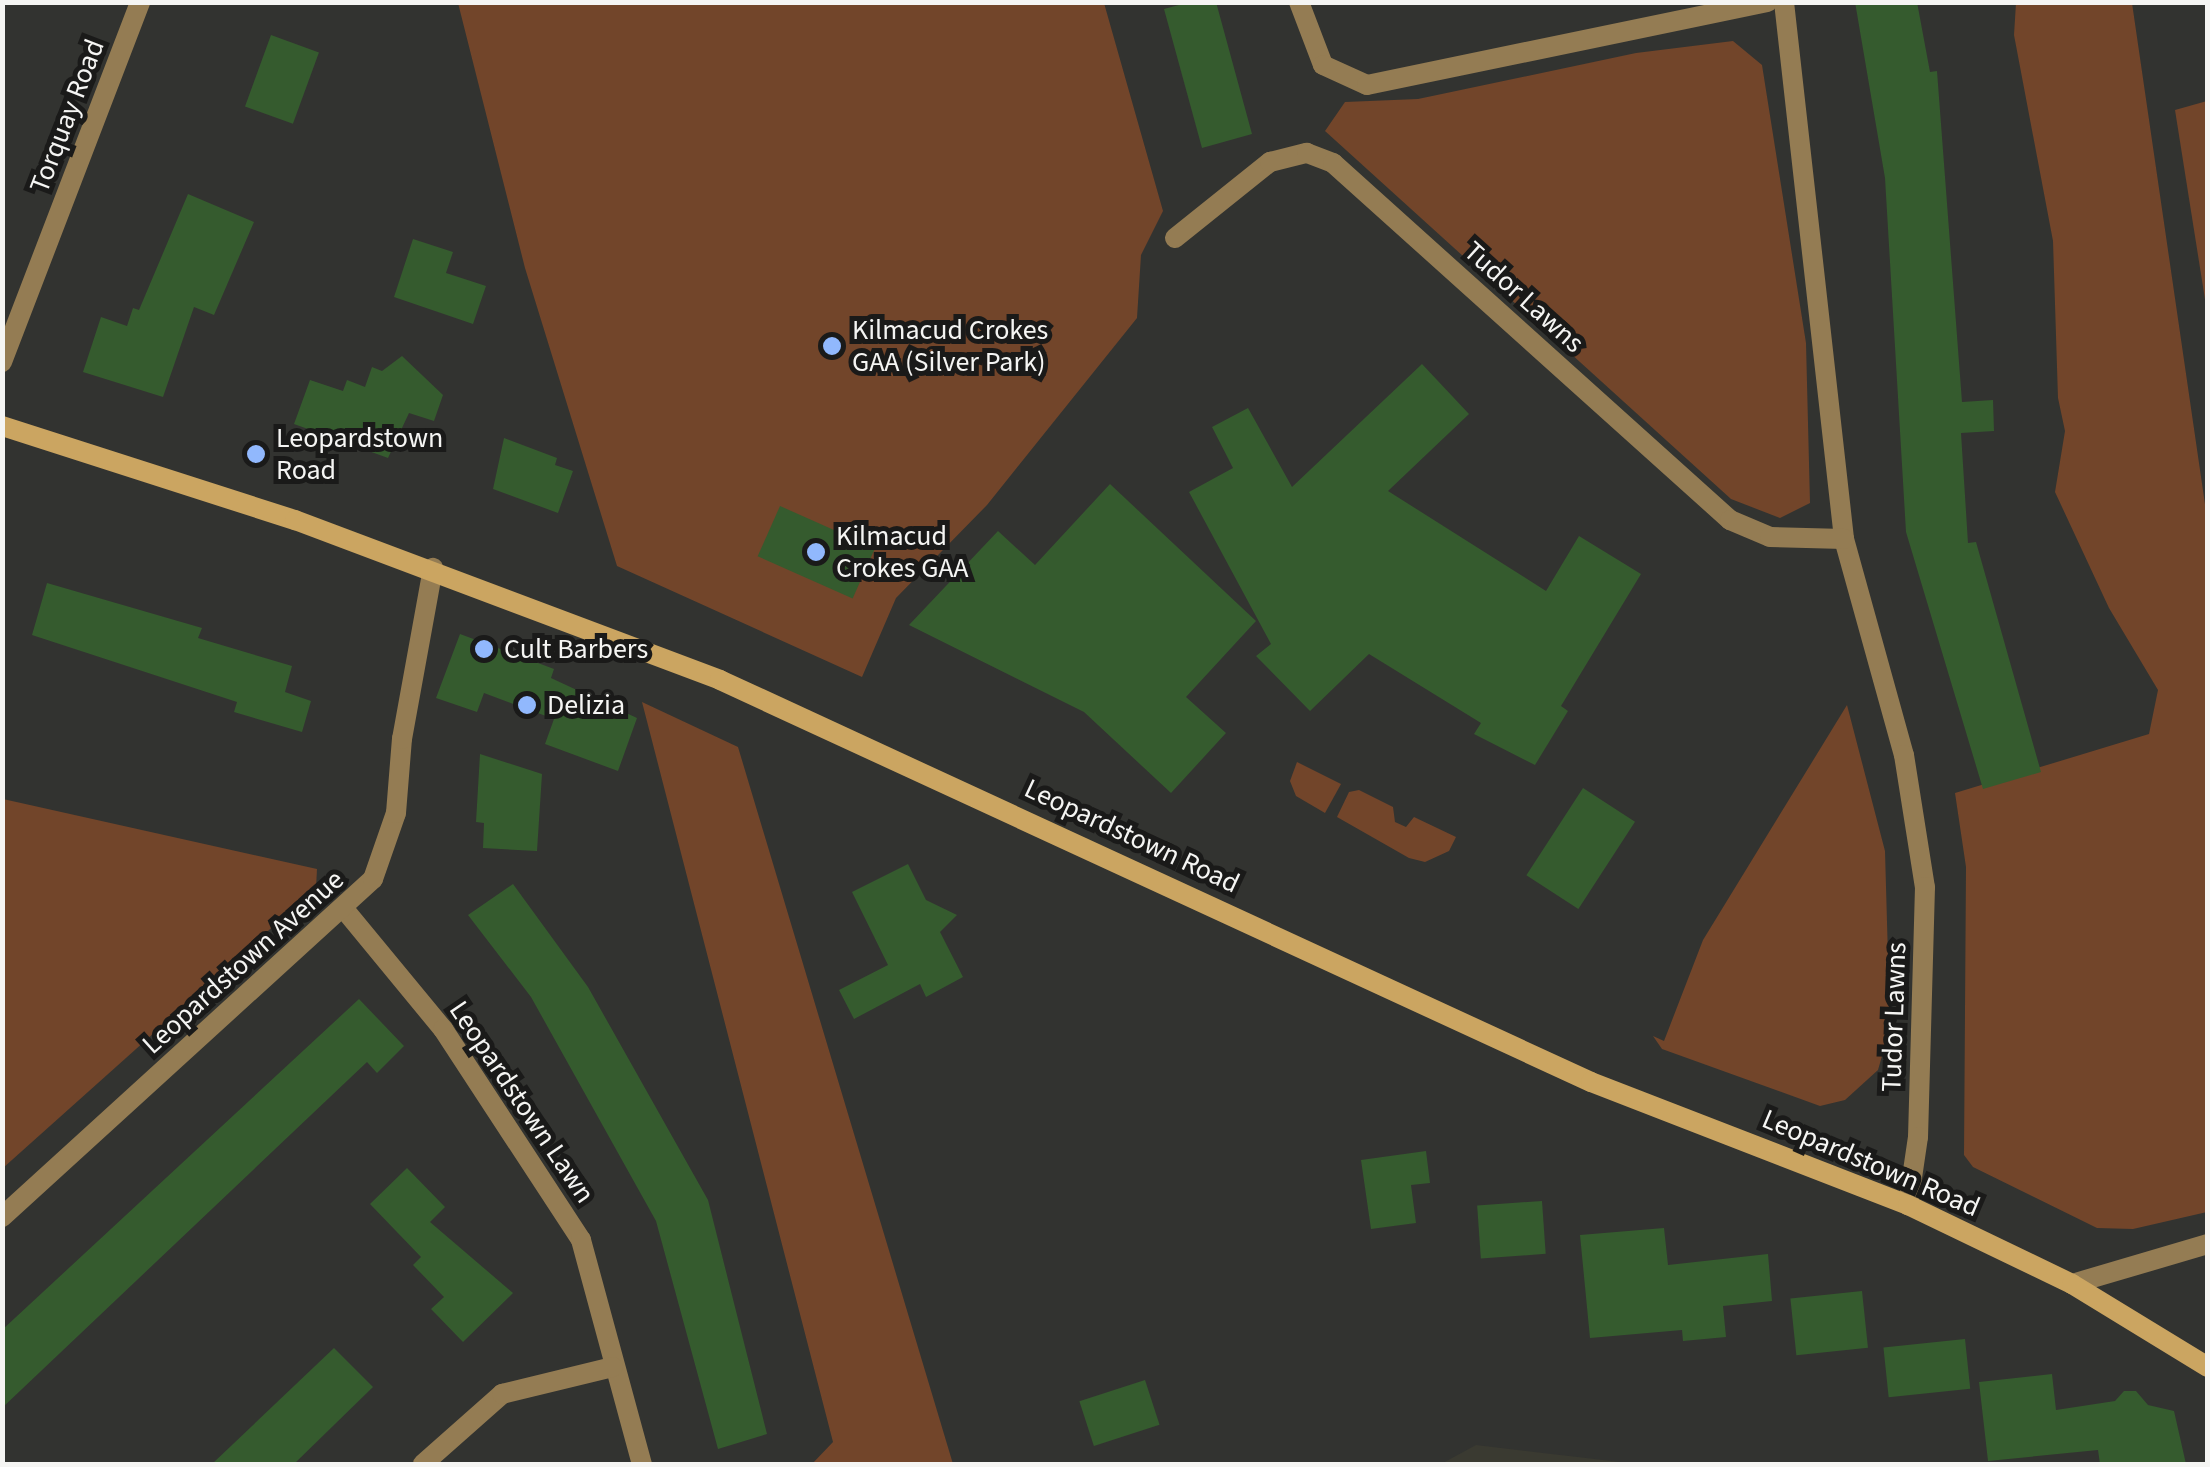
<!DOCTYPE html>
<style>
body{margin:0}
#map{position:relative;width:2210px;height:1467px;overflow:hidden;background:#323330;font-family:"Source Sans 3",sans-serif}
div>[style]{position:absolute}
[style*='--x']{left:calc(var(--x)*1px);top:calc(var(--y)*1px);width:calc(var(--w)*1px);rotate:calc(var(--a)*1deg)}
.built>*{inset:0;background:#3a3a31}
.green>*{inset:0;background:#72452a}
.building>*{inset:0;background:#355b2e;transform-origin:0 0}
.minor>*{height:20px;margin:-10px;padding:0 10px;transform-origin:10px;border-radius:10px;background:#947c53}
.tertiary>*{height:20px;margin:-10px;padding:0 10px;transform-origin:10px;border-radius:10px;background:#947c53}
.secondary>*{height:20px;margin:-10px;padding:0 10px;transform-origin:10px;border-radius:10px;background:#cba561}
.dots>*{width:28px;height:28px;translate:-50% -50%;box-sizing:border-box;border:5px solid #1a1a19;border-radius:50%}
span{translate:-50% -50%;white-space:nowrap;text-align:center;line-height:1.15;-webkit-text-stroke:10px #1a1a19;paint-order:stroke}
.street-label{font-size:28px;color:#f5f5f3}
.poi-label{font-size:28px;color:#f5f5f3}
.left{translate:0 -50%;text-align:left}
.frame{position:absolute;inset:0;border:5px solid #f5f5f3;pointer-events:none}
</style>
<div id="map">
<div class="built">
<i style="clip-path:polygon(1476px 1445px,1637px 1464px,1441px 1464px)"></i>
</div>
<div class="green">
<i style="clip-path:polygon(458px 3px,1104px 3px,1163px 211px,1141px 255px,1137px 318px,987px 505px,896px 598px,862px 677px,617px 566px,525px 268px)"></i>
<i style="clip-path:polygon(2016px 3px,2132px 3px,2207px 518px,2207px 1212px,2133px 1229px,2097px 1228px,1973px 1167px,1964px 1155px,1966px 867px,1955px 793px,2149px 734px,2158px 690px,2109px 608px,2055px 492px,2065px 431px,2058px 398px,2053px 241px,2014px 35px)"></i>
<i style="clip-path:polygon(1733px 41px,1762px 65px,1806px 343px,1810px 503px,1780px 518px,1731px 499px,1325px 131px,1345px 102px,1418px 99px,1636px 53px)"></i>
<i style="clip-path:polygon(2207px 101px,2208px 101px,2207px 312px,2175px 110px)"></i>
<i style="clip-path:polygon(642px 702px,738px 747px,953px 1464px,812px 1464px,833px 1442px)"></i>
<i style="clip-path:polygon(1847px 705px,1885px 851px,1890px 1028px,1878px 1070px,1845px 1100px,1820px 1106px,1662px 1049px,1653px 1036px,1664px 1041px,1703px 940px)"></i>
<i style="clip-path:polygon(1297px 762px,1341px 784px,1325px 813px,1296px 796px,1290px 781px)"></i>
<i style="clip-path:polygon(1359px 790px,1393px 807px,1395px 822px,1406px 827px,1414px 817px,1456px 837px,1449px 851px,1425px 862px,1409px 858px,1337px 817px,1349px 792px)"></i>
<i style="clip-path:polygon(3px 799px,317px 869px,316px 888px,3px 1168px)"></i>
</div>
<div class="building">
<i style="clip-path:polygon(1190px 2px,1216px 2px,1252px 134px,1202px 148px,1164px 9px)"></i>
<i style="clip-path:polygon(1855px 2px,1917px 2px,1930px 72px,1937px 71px,1962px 402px,1993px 400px,1994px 431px,1961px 433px,1968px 543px,1976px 542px,2041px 772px,1983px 789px,1906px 532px,1885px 178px)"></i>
<i style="left:271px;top:35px;width:51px;height:76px;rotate:20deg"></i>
<i style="clip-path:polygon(188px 194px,254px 222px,214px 315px,194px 307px,163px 397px,83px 372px,101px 317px,127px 326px,133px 308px,139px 310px)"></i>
<i style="clip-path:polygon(413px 239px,453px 252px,446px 273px,486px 286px,473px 324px,394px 297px)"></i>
<i style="clip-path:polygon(402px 356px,443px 395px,434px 421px,409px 413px,388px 458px,294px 424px,310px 380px,343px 391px,347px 380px,365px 387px,372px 367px,382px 371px)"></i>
<i style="clip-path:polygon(1422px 364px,1469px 414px,1388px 491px,1546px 591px,1579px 536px,1641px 574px,1561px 706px,1568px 711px,1535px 765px,1474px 734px,1481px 723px,1369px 654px,1310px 711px,1256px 656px,1271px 644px,1189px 492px,1233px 468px,1212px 427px,1248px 408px,1292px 487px)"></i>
<i style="clip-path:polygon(504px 438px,557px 458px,555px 465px,573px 471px,558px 513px,493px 489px)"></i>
<i style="clip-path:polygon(1110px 484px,1256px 621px,1186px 697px,1226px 733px,1171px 793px,1084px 712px,909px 625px,998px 531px,1035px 565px)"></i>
<i style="left:780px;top:506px;width:104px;height:55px;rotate:24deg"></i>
<i style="clip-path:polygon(47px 583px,202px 628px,198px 638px,292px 666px,285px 692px,311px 701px,302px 732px,234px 712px,237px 702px,32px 635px)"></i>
<i style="clip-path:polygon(460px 634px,554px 669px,551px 678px,637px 718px,618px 771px,545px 744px,554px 719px,484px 693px,477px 712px,436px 698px)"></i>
<i style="clip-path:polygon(480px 754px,542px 774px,537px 851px,483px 848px,484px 823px,476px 822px)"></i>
<i style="left:1583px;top:788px;width:62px;height:104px;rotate:33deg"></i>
<i style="clip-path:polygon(908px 864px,926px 900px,957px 915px,940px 932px,963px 977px,926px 997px,920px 984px,854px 1019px,839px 990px,888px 965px,852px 892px)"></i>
<i style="clip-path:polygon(513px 884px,588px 987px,708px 1200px,767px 1434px,718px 1449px,656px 1221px,531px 997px,468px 915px)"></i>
<i style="clip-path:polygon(359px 999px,404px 1046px,377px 1073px,367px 1062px,2px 1408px,2px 1330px)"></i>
<i style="clip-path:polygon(1426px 1151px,1430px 1183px,1411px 1185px,1416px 1223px,1371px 1229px,1361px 1160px)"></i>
<i style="clip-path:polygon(407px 1168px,445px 1207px,430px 1222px,513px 1293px,463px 1342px,431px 1309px,444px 1297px,413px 1265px,421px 1257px,370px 1204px)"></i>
<i style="left:1542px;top:1201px;width:53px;height:65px;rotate:86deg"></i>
<i style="clip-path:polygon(1664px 1228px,1668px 1265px,1768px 1254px,1772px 1301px,1723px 1306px,1726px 1337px,1683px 1341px,1682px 1330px,1590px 1338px,1580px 1235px)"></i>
<i style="left:1862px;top:1291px;width:57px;height:72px;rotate:84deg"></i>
<i style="left:1965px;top:1339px;width:50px;height:82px;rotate:84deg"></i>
<i style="clip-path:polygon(334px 1348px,373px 1387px,294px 1464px,212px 1464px)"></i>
<i style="clip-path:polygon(2052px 1374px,2056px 1410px,2115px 1401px,2124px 1391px,2136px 1391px,2148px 1405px,2174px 1411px,2186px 1464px,2100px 1464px,2098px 1450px,1988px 1461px,1979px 1382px)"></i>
<i style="left:1145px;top:1380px;width:47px;height:69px;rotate:72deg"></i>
</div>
<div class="minor">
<i style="--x:1299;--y:2;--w:67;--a:69.1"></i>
<i style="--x:1323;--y:65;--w:48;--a:24.4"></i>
<i style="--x:1367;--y:85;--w:409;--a:-11.7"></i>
<i style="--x:1784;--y:2;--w:540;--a:83.62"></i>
<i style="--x:1844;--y:539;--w:224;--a:74.5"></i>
<i style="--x:1904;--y:755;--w:134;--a:81"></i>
<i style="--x:1925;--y:887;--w:250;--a:91.6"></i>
<i style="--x:1918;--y:1137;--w:69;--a:98.4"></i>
<i style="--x:1175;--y:238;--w:122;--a:-38.7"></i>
<i style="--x:1270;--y:162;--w:38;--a:-14"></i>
<i style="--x:1307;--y:153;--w:28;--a:21"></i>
<i style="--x:1333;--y:163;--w:534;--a:41.96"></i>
<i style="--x:1730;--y:520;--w:43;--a:23"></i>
<i style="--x:1770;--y:537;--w:74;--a:1.5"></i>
<i style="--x:344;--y:909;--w:156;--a:50.5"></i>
<i style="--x:443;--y:1029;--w:252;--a:56.8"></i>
<i style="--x:581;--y:1240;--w:232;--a:74.8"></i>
<i style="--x:2072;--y:1284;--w:142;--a:-16.4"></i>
<i style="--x:423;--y:1464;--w:106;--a:-41.5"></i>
<i style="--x:502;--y:1394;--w:114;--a:-13.7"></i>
</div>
<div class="tertiary">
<i style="--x:2;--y:362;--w:386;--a:-69"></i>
<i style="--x:2;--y:1217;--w:502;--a:-42.34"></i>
<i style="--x:373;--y:879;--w:70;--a:-70.8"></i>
<i style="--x:396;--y:813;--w:74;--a:-85.4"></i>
<i style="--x:402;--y:739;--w:174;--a:-79.7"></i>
</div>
<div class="secondary">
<i style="--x:2;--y:426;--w:308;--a:17.8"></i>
<i style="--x:295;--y:520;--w:454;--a:20.6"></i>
<i style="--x:720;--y:680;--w:959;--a:24.78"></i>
<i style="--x:1591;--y:1082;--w:340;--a:21.2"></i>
<i style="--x:1908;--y:1205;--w:182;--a:25.7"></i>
<i style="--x:2072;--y:1284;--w:159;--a:31.4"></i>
</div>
<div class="dots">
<i style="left:832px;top:346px;background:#91b8fd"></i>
<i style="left:256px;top:454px;background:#91b8fd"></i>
<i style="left:816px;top:552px;background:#91b8fd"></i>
<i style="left:484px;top:649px;background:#91b8fd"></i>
<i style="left:527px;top:705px;background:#91b8fd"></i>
</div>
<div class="street-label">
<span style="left:67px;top:116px;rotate:-69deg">Torquay Road</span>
<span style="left:1524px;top:297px;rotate:42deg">Tudor Lawns</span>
<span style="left:1132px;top:836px;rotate:25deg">Leopardstown Road</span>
<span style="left:243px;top:962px;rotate:-42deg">Leopardstown Avenue</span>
<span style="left:1894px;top:1017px;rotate:-88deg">Tudor Lawns</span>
<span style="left:522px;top:1102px;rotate:56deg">Leopardstown Lawn</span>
<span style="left:1871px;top:1163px;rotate:23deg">Leopardstown Road</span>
</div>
<div class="poi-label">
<span class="left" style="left:852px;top:346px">Kilmacud Crokes<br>GAA (Silver Park)</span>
<span class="left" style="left:276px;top:454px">Leopardstown<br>Road</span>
<span class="left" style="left:836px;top:552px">Kilmacud<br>Crokes GAA</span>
<span class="left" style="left:504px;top:649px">Cult Barbers</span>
<span class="left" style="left:547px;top:705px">Delizia</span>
</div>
<div class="frame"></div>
</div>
